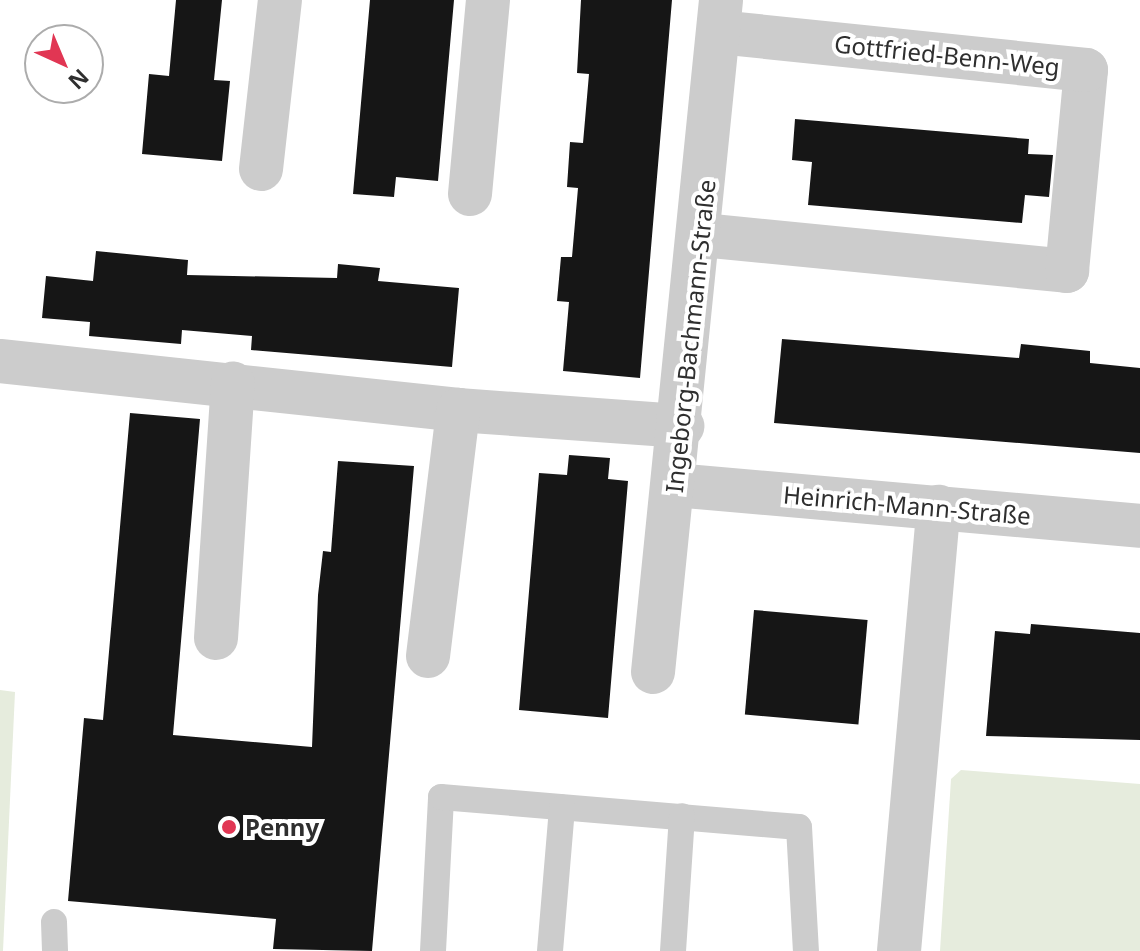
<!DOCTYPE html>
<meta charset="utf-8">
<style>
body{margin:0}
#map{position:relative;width:1140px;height:951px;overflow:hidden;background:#fff;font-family:"Noto Sans",sans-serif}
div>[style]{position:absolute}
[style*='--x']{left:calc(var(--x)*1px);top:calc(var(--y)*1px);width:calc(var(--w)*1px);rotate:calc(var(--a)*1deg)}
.green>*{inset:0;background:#e6ecdd}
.building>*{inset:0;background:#161616;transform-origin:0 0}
.lane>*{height:26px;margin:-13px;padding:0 13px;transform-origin:13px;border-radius:13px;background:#ccc}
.street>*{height:44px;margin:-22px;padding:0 22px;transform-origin:22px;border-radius:22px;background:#ccc}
.dots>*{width:22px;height:22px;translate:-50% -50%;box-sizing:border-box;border:4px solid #fff;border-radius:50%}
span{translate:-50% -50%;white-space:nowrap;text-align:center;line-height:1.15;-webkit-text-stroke:8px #fff;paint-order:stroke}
.street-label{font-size:24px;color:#2f2f2f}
.poi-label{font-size:24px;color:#2f2f2f;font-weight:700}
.left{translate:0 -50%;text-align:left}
.north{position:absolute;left:24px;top:24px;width:80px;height:80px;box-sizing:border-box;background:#fff;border:2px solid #acacac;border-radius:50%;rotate:136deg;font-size:22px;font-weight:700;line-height:32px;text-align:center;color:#2f2f2f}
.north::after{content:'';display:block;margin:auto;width:28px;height:36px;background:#e13653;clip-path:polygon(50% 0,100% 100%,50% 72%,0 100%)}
</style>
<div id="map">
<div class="green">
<i style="clip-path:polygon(0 690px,15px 692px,3px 951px,0 951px)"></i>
<i style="clip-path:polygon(961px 770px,1140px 784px,1140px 951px,940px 951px,951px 779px)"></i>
</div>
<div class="building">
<i style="clip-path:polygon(176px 0,222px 0,214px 80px,230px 81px,222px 161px,142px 154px,149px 74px,169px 76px)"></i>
<i style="clip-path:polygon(370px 0,454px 0,438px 181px,396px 177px,394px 197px,353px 194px)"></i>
<i style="clip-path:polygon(581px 0,672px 0,640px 378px,563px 371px,569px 302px,557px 301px,561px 257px,572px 257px,578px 188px,567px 187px,570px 142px,583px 143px,589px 74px,577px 73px)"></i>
<i style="clip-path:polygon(795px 119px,1029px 139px,1028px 154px,1053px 155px,1049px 197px,1025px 195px,1022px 223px,808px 205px,812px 162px,792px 160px)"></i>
<i style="clip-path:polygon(96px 251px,188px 260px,187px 275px,337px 278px,338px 264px,380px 268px,378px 281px,459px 288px,452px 367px,251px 350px,252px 336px,182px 330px,181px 344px,89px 336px,90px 322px,42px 318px,46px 276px,93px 281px)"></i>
<i style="clip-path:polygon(782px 339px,1019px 358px,1021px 344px,1090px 351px,1090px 363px,1140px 368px,1140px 453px,774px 423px)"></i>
<i style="clip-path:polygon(130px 413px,200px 419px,173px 735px,312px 747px,318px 595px,323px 551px,331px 552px,338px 461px,414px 466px,372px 951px,273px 949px,276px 919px,68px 901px,84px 718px,103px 720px)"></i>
<i style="clip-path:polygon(569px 455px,610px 458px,608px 479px,628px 481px,608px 718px,519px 710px,539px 473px,567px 475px)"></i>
<i style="left:754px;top:610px;width:114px;height:105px;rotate:5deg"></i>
<i style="clip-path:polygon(1031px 624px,1140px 633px,1140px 740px,986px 736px,995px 631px,1030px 634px)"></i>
</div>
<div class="lane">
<i style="--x:54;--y:922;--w:29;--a:88"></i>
<i style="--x:433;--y:951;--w:154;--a:-87"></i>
<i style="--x:441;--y:797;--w:359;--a:4.8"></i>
<i style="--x:799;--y:827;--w:124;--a:86.8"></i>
<i style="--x:550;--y:951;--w:144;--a:-85.2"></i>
<i style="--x:673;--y:951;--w:135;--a:-86.2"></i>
</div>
<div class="street">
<i style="--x:261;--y:169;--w:170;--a:-83.6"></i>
<i style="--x:470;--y:194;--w:195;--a:-84.7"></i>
<i style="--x:702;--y:235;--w:367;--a:5.6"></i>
<i style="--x:1067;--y:271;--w:202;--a:-84.6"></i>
<i style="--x:1086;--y:70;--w:369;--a:-174.1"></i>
<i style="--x:0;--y:361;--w:461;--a:6.1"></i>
<i style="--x:458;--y:410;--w:225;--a:4.1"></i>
<i style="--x:674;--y:485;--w:468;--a:5"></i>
<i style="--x:216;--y:638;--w:255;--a:-86.2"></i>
<i style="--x:428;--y:656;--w:248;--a:-83"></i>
<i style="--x:653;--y:672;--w:675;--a:-84.22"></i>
<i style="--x:899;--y:951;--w:446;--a:-84.9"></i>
</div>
<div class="dots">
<i style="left:229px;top:827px;background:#e13653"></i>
</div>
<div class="street-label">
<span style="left:947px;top:55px;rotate:6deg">Gottfried-Benn-Weg</span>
<span style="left:690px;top:336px;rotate:-84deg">Ingeborg-Bachmann-Straße</span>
<span style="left:907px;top:505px;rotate:5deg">Heinrich-Mann-Straße</span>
</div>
<div class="poi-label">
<span class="left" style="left:245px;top:827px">Penny</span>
</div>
<div class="north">N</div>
</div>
